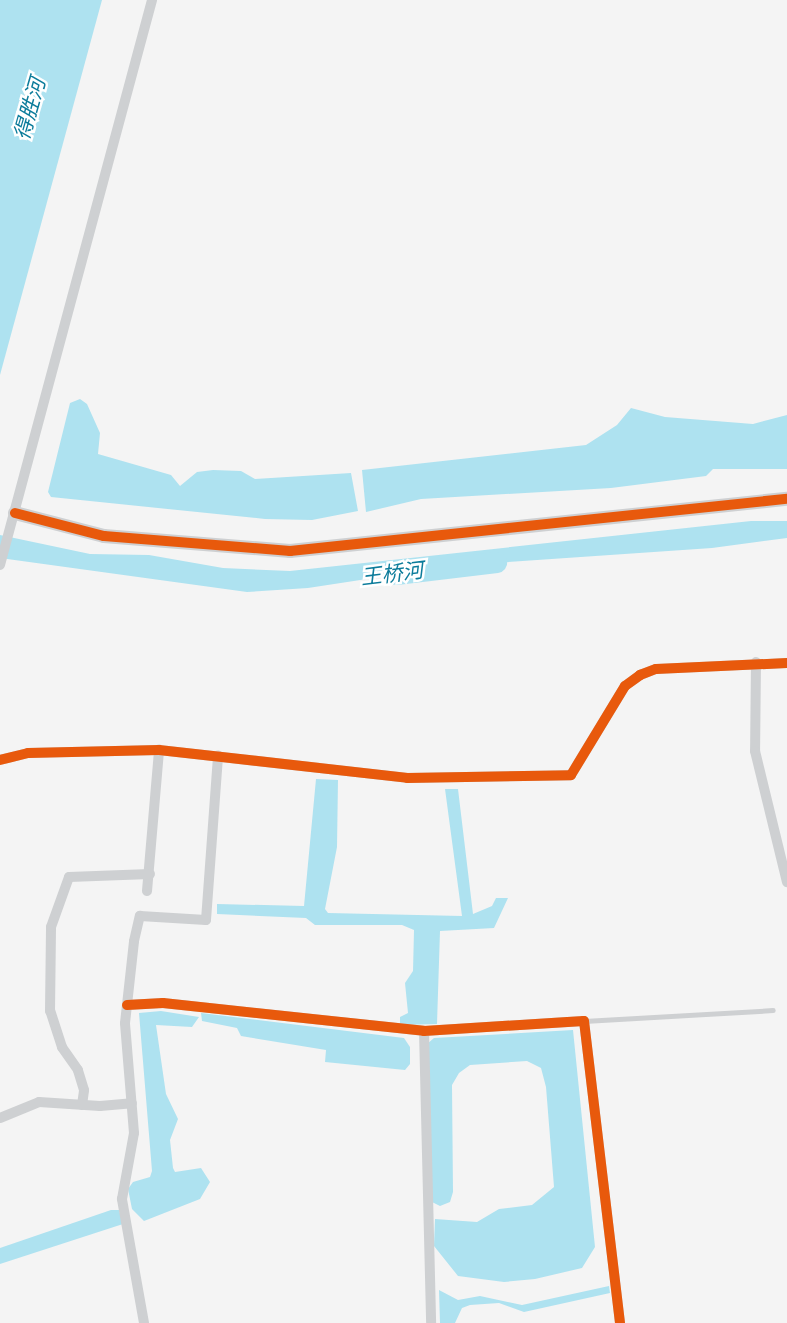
<!DOCTYPE html>
<meta charset="utf-8">
<style>
body{margin:0}
#map{position:relative;width:787px;height:1323px;overflow:hidden;background:#f4f4f4;font-family:Rubik,"Noto Sans SC",sans-serif}
div>[style]{position:absolute}
[style*='--x']{left:calc(var(--x)*1px);top:calc(var(--y)*1px);width:calc(var(--w)*1px);rotate:calc(var(--a)*1deg)}
.water>*{inset:0;background:#aee2f0}
.river>*{height:21px;margin:-10.5px;padding:0 10.5px;transform-origin:10.5px;border-radius:10.5px;background:#aee2f0}
.service>*{height:5px;margin:-2.5px;padding:0 2.5px;transform-origin:2.5px;border-radius:2.5px;background:#ced0d2}
.minor>*{height:10px;margin:-5px;padding:0 5px;transform-origin:5px;border-radius:5px;background:#ced0d2}
.tertiary>*{height:14px;margin:-7px;padding:0 7px;transform-origin:7px;border-radius:7px;background:#ced0d2}
.cycleway>*{height:10px;margin:-5px;padding:0 5px;transform-origin:5px;border-radius:5px;background:#e8590c}
span{translate:-50% -50%;white-space:nowrap;text-align:center;line-height:1.15;-webkit-text-stroke:5px #fff;paint-order:stroke}
.water-label{font-size:21px;color:#0c7c9b;font-style:italic}
</style>
<div id="map">
<div class="water">
<i style="clip-path:polygon(0 0,102px 0,0 375px)"></i>
<i style="clip-path:polygon(80px 399px,87px 404px,100px 433px,98px 454px,171px 475px,180px 486px,197px 472px,213px 470px,241px 471px,255px 479px,351px 473px,358px 511px,312px 520px,265px 519px,51px 497px,48px 492px,70px 403px)"></i>
<i style="clip-path:polygon(631px 408px,665px 417px,753px 424px,787px 415px,787px 469px,713px 469px,706px 476px,611px 488px,421px 499px,366px 512px,362px 470px,586px 445px,617px 425px)"></i>
<i style="clip-path:polygon(751px 521px,787px 521px,787px 538px,712px 548px,452px 566px,308px 588px,247px 592px,0 558px,0 535px,90px 554px,149px 555px,223px 568px,290px 571px)"></i>
<i style="clip-path:polygon(316px 779px,338px 780px,337px 847px,325px 909px,328px 913px,462px 916px,445px 789px,458px 789px,473px 914px,492px 906px,496px 898px,508px 898px,494px 928px,440px 931px,437px 1024px,400px 1025px,400px 1017px,408px 1013px,405px 983px,413px 971px,414px 930px,402px 925px,315px 925px,306px 918px,217px 914px,217px 904px,304px 906px)"></i>
<i style="clip-path:polygon(161px 1011px,199px 1017px,192px 1027px,156px 1025px,166px 1094px,178px 1119px,170px 1140px,173px 1168px,175px 1172px,201px 1168px,210px 1182px,200px 1199px,144px 1221px,132px 1209px,128px 1189px,133px 1182px,150px 1177px,152px 1171px,139px 1013px)"></i>
<i style="clip-path:polygon(201px 1013px,404px 1038px,410px 1047px,410px 1064px,405px 1070px,325px 1062px,326px 1050px,241px 1036px,237px 1028px,202px 1021px)"></i>
<i style="clip-path:polygon(573px 1030px,595px 1247px,582px 1268px,535px 1279px,504px 1282px,458px 1276px,434px 1246px,435px 1219px,477px 1222px,499px 1209px,532px 1205px,554px 1187px,546px 1087px,541px 1068px,527px 1061px,470px 1065px,459px 1073px,452px 1085px,453px 1192px,450px 1202px,440px 1206px,432px 1202px,427px 1044px,434px 1038px)"></i>
<i style="clip-path:polygon(111px 1210px,119px 1210px,123px 1224px,0 1264px,0 1248px)"></i>
<i style="clip-path:polygon(609px 1286px,610px 1293px,524px 1312px,499px 1303px,470px 1305px,462px 1308px,455px 1323px,440px 1323px,439px 1290px,458px 1300px,480px 1296px,522px 1305px)"></i>
</div>
<div class="river">
<i style="--x:396;--y:574;--w:101;--a:-6.8"></i>
</div>
<div class="service">
<i style="--x:584;--y:1021;--w:189;--a:-3.3"></i>
</div>
<div class="minor">
<i style="--x:0;--y:565;--w:585;--a:-74.94"></i>
<i style="--x:756;--y:662;--w:89;--a:90.6"></i>
<i style="--x:755;--y:751;--w:135;--a:76.3"></i>
<i style="--x:0;--y:760;--w:29;--a:-14"></i>
<i style="--x:28;--y:753;--w:131;--a:-1.3"></i>
<i style="--x:159;--y:750;--w:250;--a:6.4"></i>
<i style="--x:407;--y:778;--w:164;--a:-1"></i>
<i style="--x:571;--y:775;--w:104;--a:-58.8"></i>
<i style="--x:625;--y:686;--w:19;--a:-36"></i>
<i style="--x:640;--y:675;--w:17;--a:-21"></i>
<i style="--x:656;--y:669;--w:131;--a:-2.6"></i>
<i style="--x:147;--y:891;--w:142;--a:-85.1"></i>
<i style="--x:127;--y:1005;--w:36;--a:-3"></i>
<i style="--x:163;--y:1003;--w:262;--a:6.1"></i>
<i style="--x:424;--y:1031;--w:160;--a:-3.6"></i>
<i style="--x:584;--y:1021;--w:304;--a:83.2"></i>
<i style="--x:424;--y:1031;--w:292;--a:88.6"></i>
<i style="--x:82;--y:1105;--w:15;--a:-82"></i>
<i style="--x:84;--y:1090;--w:21;--a:-107"></i>
<i style="--x:78;--y:1070;--w:28;--a:-125"></i>
<i style="--x:62;--y:1047;--w:38;--a:-108"></i>
<i style="--x:50;--y:1011;--w:84;--a:-89.3"></i>
<i style="--x:51;--y:927;--w:53;--a:-70.2"></i>
<i style="--x:69;--y:877;--w:81;--a:-2.1"></i>
<i style="--x:0;--y:1118;--w:42;--a:-22.3"></i>
<i style="--x:39;--y:1102;--w:61;--a:3.8"></i>
<i style="--x:100;--y:1106;--w:32;--a:-5"></i>
<i style="--x:144;--y:1323;--w:126;--a:-100.1"></i>
<i style="--x:122;--y:1199;--w:67;--a:-79.7"></i>
<i style="--x:134;--y:1133;--w:110;--a:-94.7"></i>
<i style="--x:125;--y:1023;--w:82;--a:-83.7"></i>
<i style="--x:134;--y:941;--w:26;--a:-77"></i>
<i style="--x:140;--y:916;--w:66;--a:3.5"></i>
<i style="--x:206;--y:920;--w:165;--a:-85.8"></i>
</div>
<div class="tertiary">
<i style="--x:15;--y:513;--w:92;--a:14.5"></i>
<i style="--x:104;--y:536;--w:187;--a:4.6"></i>
<i style="--x:290;--y:551;--w:500;--a:-6"></i>
</div>
<div class="cycleway">
<i style="--x:15;--y:513;--w:92;--a:14.5"></i>
<i style="--x:104;--y:536;--w:187;--a:4.6"></i>
<i style="--x:290;--y:551;--w:500;--a:-6"></i>
<i style="--x:0;--y:760;--w:29;--a:-14"></i>
<i style="--x:28;--y:753;--w:131;--a:-1.3"></i>
<i style="--x:159;--y:750;--w:250;--a:6.4"></i>
<i style="--x:407;--y:778;--w:164;--a:-1"></i>
<i style="--x:571;--y:775;--w:104;--a:-58.8"></i>
<i style="--x:625;--y:686;--w:19;--a:-36"></i>
<i style="--x:640;--y:675;--w:17;--a:-21"></i>
<i style="--x:656;--y:669;--w:131;--a:-2.6"></i>
<i style="--x:127;--y:1005;--w:36;--a:-3"></i>
<i style="--x:163;--y:1003;--w:262;--a:6.1"></i>
<i style="--x:424;--y:1031;--w:160;--a:-3.6"></i>
<i style="--x:584;--y:1021;--w:304;--a:83.2"></i>
</div>
<div class="water-label">
<span style="left:30px;top:109px;rotate:-74deg">得胜河</span>
<span style="left:392px;top:574px;rotate:-7deg">王桥河</span>
</div>
</div>
